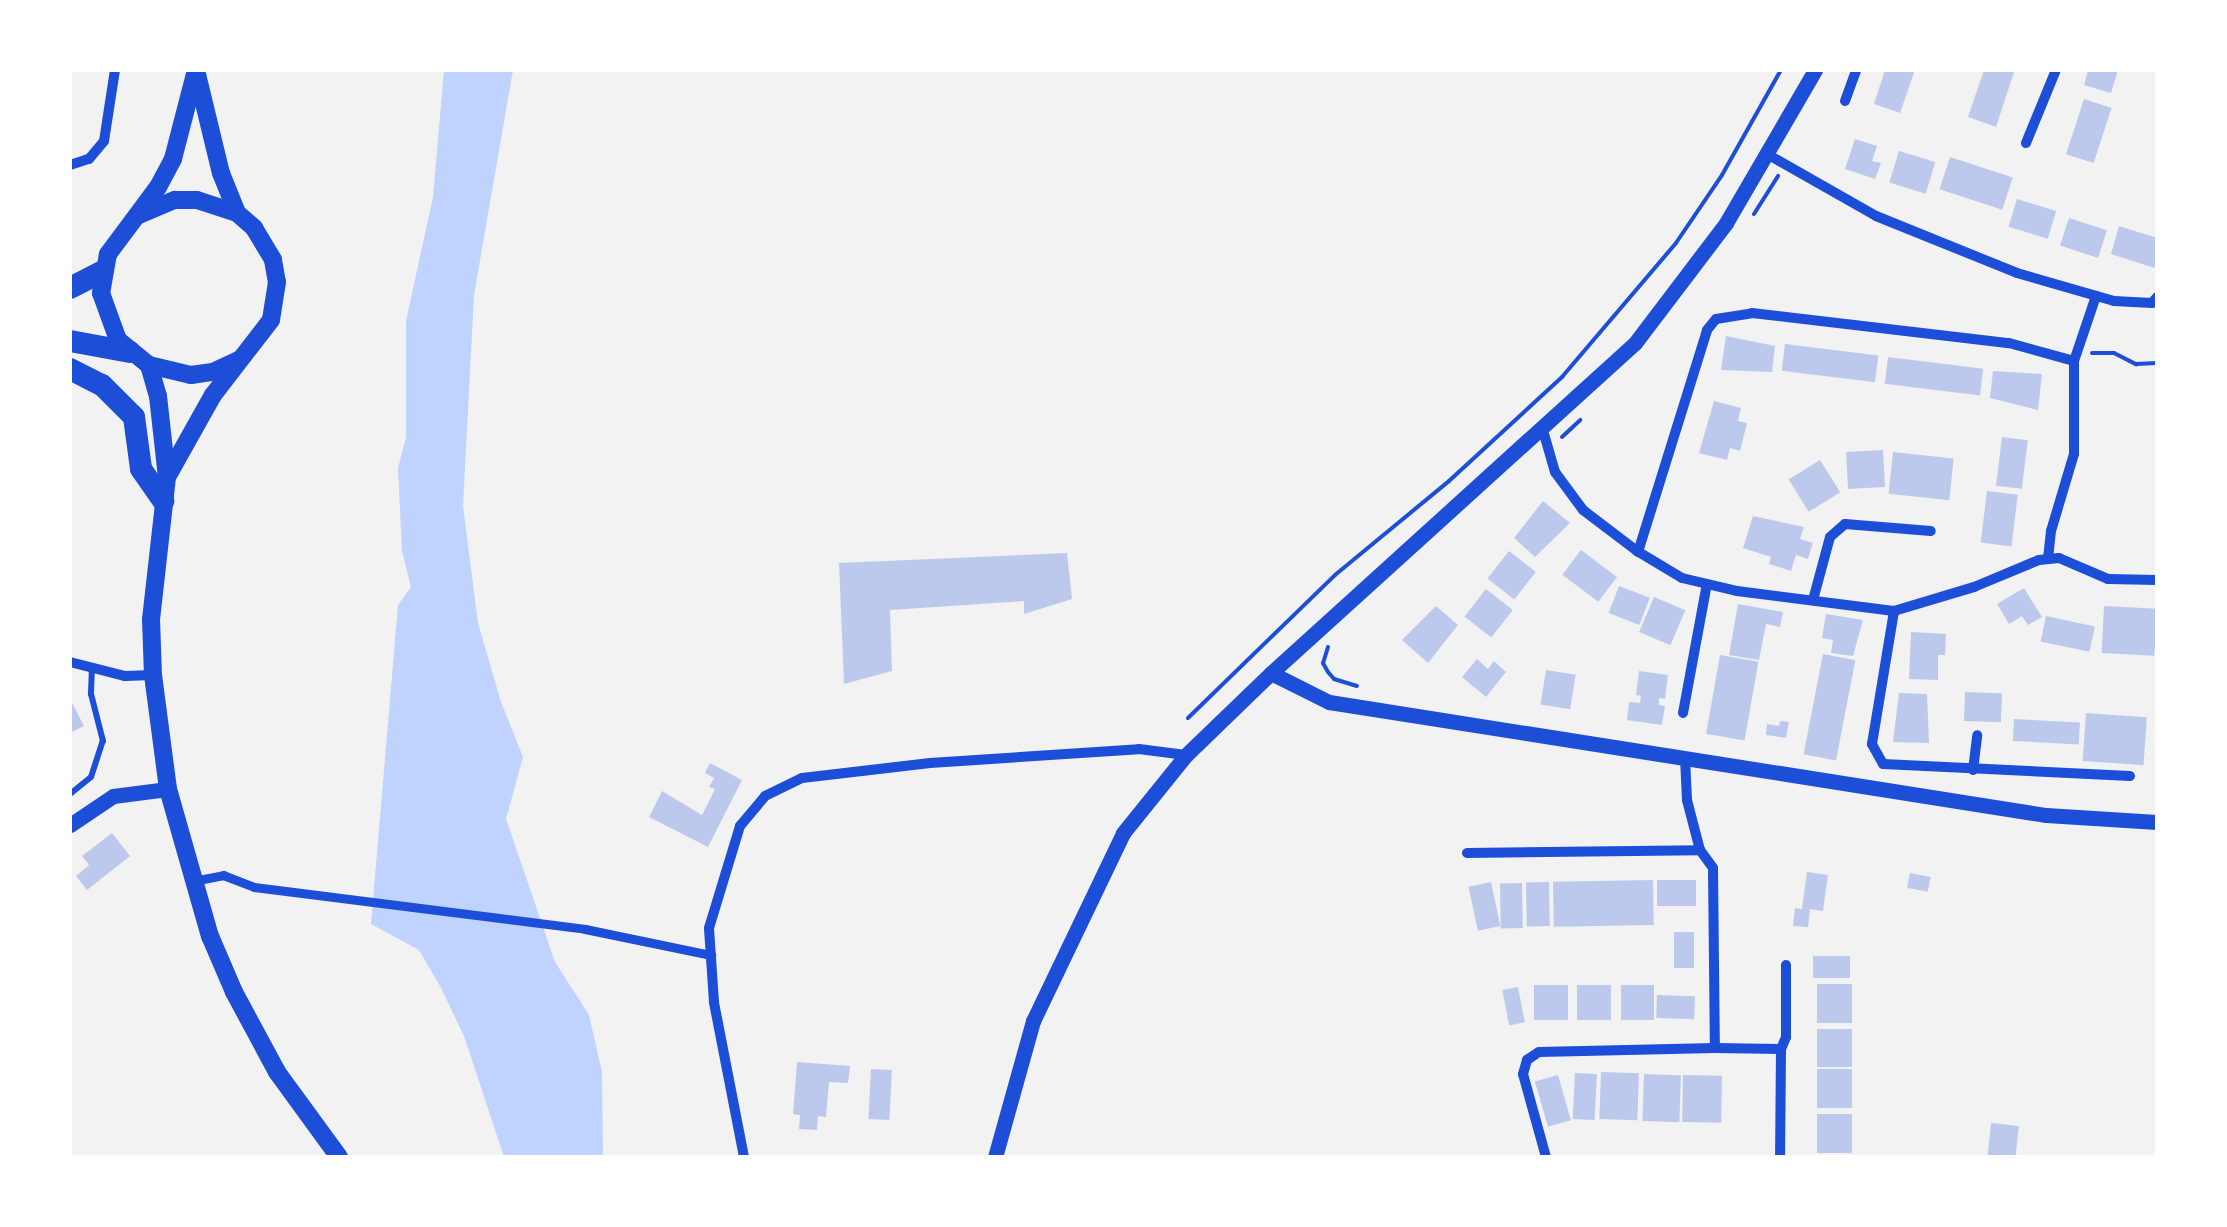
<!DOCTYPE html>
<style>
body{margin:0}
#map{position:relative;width:2227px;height:1227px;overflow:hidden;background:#f2f2f2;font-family:"Nunito Sans",sans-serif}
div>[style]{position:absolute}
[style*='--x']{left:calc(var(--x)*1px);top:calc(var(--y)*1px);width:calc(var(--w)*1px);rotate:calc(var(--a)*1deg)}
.water>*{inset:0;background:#bfd3fe}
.building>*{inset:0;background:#bdc9ec;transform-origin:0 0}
.path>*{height:4px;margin:-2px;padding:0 2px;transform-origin:2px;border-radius:2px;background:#1d4ed8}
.service>*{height:6px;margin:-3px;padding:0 3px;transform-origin:3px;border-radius:3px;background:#1d4ed8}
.pedestrian>*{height:9px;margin:-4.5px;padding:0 4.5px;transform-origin:4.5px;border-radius:4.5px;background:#1d4ed8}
.minor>*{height:10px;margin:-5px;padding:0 5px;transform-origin:5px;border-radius:5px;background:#1d4ed8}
.tertiary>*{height:15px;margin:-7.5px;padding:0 7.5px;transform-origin:7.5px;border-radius:7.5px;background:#1d4ed8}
.secondary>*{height:18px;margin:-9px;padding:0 9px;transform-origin:9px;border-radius:9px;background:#1d4ed8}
.motorway>*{height:22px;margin:-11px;padding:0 11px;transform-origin:11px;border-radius:11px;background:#1d4ed8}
span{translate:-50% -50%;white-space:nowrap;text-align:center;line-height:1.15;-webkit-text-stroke:8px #fff;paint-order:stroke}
.frame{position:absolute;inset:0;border:72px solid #fff;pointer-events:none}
</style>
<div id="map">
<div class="water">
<i style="clip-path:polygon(444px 70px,513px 70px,474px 295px,463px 506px,478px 623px,501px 702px,523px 757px,506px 819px,555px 962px,589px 1015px,602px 1072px,603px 1157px,504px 1157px,464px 1036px,440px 986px,419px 950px,371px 924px,398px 605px,411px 587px,402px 551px,398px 468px,406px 437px,406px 321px,433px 197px)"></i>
</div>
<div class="building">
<i style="clip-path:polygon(1885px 70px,1915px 70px,1900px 113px,1874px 104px)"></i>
<i style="clip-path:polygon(1984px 70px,2014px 72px,1996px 127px,1968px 117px)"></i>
<i style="clip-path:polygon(2088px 70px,2118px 70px,2111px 93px,2084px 85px)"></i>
<i style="left:2084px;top:99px;width:29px;height:58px;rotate:18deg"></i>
<i style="clip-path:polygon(1855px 139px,1877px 146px,1872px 161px,1881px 163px,1875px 179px,1845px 169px)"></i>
<i style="left:1899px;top:151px;width:38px;height:33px;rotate:17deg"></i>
<i style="left:1950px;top:157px;width:66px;height:34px;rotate:18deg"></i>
<i style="left:2017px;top:199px;width:41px;height:29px;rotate:17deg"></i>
<i style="left:2069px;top:218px;width:40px;height:29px;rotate:18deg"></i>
<i style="clip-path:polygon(2119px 226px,2157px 238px,2155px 268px,2111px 254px)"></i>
<i style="clip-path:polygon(1726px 336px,1775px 346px,1772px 372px,1721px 370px)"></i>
<i style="left:1785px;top:344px;width:94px;height:27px;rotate:7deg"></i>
<i style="left:1888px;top:357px;width:96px;height:27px;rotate:7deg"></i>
<i style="clip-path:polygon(1993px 371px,2042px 374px,2038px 410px,1990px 398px)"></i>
<i style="clip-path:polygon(1714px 401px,1741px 408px,1738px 421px,1747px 423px,1740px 451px,1730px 448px,1727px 460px,1699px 453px)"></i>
<i style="left:2002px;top:437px;width:26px;height:49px;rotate:7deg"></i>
<i style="left:1883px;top:450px;width:37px;height:37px;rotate:87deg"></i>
<i style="left:1893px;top:452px;width:61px;height:42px;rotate:6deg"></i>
<i style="left:1820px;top:460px;width:38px;height:37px;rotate:58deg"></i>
<i style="left:1987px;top:491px;width:31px;height:52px;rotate:7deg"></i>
<i style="clip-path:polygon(1543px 501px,1570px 523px,1535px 557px,1514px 538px)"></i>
<i style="clip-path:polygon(1753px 516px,1804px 527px,1800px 539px,1813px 543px,1808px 559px,1796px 555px,1791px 571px,1769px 564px,1771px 557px,1743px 548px)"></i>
<i style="left:1581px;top:550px;width:45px;height:31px;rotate:37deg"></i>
<i style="left:1509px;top:551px;width:34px;height:35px;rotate:38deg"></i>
<i style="clip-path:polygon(1067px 553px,1072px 599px,1024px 614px,1024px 601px,890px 610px,892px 671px,844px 684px,839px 563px)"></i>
<i style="left:1619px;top:586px;width:33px;height:29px;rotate:21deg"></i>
<i style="clip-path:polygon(2024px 588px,2042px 617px,2028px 625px,2022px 616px,2009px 624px,1997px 604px)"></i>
<i style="left:1486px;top:589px;width:34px;height:35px;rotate:38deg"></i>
<i style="left:1654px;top:597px;width:34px;height:38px;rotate:23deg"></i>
<i style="clip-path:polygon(1738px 604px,1783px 612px,1780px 627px,1766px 624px,1759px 660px,1729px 655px)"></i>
<i style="clip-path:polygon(1436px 606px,1458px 625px,1428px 663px,1402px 640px)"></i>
<i style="left:2104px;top:606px;width:53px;height:47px;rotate:3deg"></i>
<i style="clip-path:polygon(1826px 614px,1863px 620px,1853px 656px,1831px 653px,1833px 640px,1822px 638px)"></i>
<i style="left:2046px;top:616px;width:50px;height:26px;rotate:12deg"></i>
<i style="clip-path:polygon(1911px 632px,1946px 634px,1945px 655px,1938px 655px,1938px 680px,1909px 679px)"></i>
<i style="left:1823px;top:654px;width:33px;height:102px;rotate:11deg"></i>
<i style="left:1720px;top:655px;width:39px;height:80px;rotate:10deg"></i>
<i style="clip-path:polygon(1477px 659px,1488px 669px,1494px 661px,1506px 672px,1486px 697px,1462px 677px)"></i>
<i style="left:1546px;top:670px;width:30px;height:35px;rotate:9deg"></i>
<i style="clip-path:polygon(1639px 671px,1668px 675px,1665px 699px,1659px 698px,1659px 705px,1665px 706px,1662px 725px,1627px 720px,1629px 702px,1640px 703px,1641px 696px,1636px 695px)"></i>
<i style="left:1965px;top:692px;width:37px;height:29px;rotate:2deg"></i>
<i style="clip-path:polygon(1899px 693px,1927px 694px,1929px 743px,1893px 742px)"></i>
<i style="clip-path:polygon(70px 699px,84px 726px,70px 733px)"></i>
<i style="left:2086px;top:713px;width:61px;height:48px;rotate:4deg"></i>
<i style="left:2014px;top:719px;width:66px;height:22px;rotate:3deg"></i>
<i style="clip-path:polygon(1780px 721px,1789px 722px,1786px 738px,1766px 735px,1767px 724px,1779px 726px)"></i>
<i style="clip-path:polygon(710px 763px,742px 780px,708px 847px,649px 817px,662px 791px,702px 815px,715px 789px,709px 787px,714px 778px,705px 773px)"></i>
<i style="clip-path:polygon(112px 833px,130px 856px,87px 890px,76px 876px,89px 865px,82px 856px)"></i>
<i style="clip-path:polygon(1807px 872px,1828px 875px,1823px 911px,1810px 909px,1808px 927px,1793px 926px,1795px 908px,1802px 909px)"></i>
<i style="left:1910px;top:873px;width:21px;height:15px;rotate:11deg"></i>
<i style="left:1653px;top:880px;width:45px;height:100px;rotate:89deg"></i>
<i style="left:1657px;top:880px;width:39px;height:26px"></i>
<i style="left:1491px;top:882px;width:45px;height:23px;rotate:78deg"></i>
<i style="left:1549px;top:882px;width:44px;height:23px;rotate:89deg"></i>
<i style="left:1522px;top:883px;width:45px;height:22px;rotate:89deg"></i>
<i style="left:1674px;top:932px;width:20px;height:36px"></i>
<i style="left:1850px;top:956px;width:22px;height:37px;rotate:90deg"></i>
<i style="left:1817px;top:984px;width:35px;height:39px"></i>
<i style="left:1534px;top:985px;width:34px;height:35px"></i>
<i style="left:1577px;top:985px;width:34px;height:35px"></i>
<i style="left:1621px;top:985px;width:33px;height:35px"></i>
<i style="left:1518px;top:987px;width:36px;height:16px;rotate:79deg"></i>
<i style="left:1657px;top:995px;width:38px;height:23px;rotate:2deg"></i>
<i style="left:1817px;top:1029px;width:35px;height:38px"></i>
<i style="clip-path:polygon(797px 1062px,850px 1066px,848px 1083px,829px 1082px,826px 1117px,818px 1116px,817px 1130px,799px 1129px,800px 1115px,793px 1114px)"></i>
<i style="left:871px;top:1069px;width:21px;height:50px;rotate:3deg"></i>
<i style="left:1852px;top:1069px;width:39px;height:35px;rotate:90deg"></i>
<i style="left:1601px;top:1072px;width:38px;height:47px;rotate:2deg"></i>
<i style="left:1575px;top:1073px;width:22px;height:46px;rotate:3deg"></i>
<i style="left:1644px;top:1074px;width:37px;height:47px;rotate:2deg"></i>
<i style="left:1558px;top:1075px;width:47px;height:24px;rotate:74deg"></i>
<i style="left:1683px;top:1075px;width:39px;height:47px;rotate:1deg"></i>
<i style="left:1817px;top:1114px;width:35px;height:39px"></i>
<i style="left:1991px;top:1123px;width:28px;height:34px;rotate:6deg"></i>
</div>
<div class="path">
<i style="--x:1754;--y:214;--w:45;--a:-57.7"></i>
<i style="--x:2092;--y:353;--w:22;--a:0"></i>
<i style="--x:2114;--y:353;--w:25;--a:27"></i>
<i style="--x:2136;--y:364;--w:21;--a:-3"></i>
<i style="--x:1562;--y:437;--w:25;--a:-43"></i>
<i style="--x:1328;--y:647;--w:17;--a:107"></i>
<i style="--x:1323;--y:663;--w:10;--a:61"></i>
<i style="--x:1328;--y:672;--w:9;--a:49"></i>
<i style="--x:1334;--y:679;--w:24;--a:17"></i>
<i style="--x:1188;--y:718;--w:205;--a:-44.2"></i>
<i style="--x:1335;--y:575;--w:148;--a:-39.5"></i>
<i style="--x:1449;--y:481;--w:154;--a:-42.6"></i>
<i style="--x:1562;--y:377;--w:176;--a:-49.6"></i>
<i style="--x:1676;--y:243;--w:82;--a:-55.9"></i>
<i style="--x:1722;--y:175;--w:120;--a:-60.7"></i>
</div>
<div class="service">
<i style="--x:70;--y:794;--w:27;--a:-39"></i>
<i style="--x:91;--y:777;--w:38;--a:-72"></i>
<i style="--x:103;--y:741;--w:49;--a:-104.3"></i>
<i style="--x:91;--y:694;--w:23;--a:-88"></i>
</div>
<div class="pedestrian">
<i style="--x:193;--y:881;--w:31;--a:-11"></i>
<i style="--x:223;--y:875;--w:33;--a:21"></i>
<i style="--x:254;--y:887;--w:334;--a:7.2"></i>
<i style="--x:585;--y:929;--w:129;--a:11.7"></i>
</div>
<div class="minor">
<i style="--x:1845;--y:101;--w:33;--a:-70"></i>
<i style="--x:2026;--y:143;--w:79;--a:-67.7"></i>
<i style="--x:1767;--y:154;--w:125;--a:29.6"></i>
<i style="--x:1876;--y:216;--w:152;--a:22"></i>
<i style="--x:2017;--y:273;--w:101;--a:16.1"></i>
<i style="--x:2114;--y:301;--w:38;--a:3"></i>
<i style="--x:2152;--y:303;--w:8;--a:-50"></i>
<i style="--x:70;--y:165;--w:20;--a:-18"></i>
<i style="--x:89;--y:159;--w:23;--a:-50"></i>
<i style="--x:104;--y:141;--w:72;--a:-81.2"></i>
<i style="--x:1542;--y:427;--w:47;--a:73.9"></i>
<i style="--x:1555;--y:472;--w:47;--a:53.6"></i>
<i style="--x:1583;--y:510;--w:68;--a:37.2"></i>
<i style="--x:1637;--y:551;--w:52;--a:31"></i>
<i style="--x:1682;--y:578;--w:57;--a:13.3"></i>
<i style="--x:1737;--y:591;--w:158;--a:7.3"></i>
<i style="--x:1638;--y:552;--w:232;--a:-72.7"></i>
<i style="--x:1707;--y:330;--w:14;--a:-51"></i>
<i style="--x:1716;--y:319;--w:36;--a:-9"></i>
<i style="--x:1752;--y:313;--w:259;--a:6.7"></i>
<i style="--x:2009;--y:343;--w:67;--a:15.5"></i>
<i style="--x:2048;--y:559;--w:28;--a:-84"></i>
<i style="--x:2051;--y:531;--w:80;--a:-73.4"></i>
<i style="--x:2074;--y:454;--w:93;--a:-90"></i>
<i style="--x:2074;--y:361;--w:69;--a:-71.3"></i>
<i style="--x:1813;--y:600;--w:65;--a:-74.9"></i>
<i style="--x:1830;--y:537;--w:20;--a:-41"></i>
<i style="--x:1845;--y:524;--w:86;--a:4.7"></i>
<i style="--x:70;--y:662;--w:57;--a:14.3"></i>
<i style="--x:125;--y:676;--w:28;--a:-2"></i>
<i style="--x:1683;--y:713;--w:131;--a:-79.5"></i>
<i style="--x:1973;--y:770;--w:35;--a:-83"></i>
<i style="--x:2130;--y:776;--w:247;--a:-177.2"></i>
<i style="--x:1883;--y:764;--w:23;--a:-119"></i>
<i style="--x:1872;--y:744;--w:135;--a:-80.6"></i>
<i style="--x:1894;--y:611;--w:84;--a:-16.7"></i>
<i style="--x:1974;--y:587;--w:70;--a:-22.6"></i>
<i style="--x:2039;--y:560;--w:20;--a:-6"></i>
<i style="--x:2059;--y:558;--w:53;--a:23.2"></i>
<i style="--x:2108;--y:579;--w:49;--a:1.2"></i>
<i style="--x:1700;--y:850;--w:22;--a:54"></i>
<i style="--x:1713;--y:868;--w:180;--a:89.4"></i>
<i style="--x:1467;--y:853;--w:233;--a:-0.7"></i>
<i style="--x:1700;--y:850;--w:52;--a:-104.6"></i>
<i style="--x:1687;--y:800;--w:42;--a:-92.7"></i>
<i style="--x:1781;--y:1049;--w:13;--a:-67"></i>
<i style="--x:1786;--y:1037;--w:72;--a:-90"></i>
<i style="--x:744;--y:1157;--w:158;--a:-101"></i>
<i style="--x:714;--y:1002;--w:74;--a:-93.9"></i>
<i style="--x:709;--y:928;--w:107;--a:-73.1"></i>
<i style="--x:740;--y:826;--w:39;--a:-50"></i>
<i style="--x:765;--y:796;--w:41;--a:-25.9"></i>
<i style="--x:802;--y:778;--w:129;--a:-6.7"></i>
<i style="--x:930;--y:763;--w:209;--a:-3.8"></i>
<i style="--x:1139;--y:749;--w:47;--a:7.3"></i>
<i style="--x:1546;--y:1157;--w:86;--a:-105.5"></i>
<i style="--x:1523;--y:1074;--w:15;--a:-74"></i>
<i style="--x:1527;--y:1060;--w:14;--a:-34"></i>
<i style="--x:1539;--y:1052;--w:176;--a:-1.3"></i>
<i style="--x:1715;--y:1048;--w:66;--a:0.9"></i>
<i style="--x:1781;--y:1049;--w:108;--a:90.5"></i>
</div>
<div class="tertiary">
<i style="--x:1271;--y:673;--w:65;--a:26.6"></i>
<i style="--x:1329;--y:702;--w:726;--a:8.96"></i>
<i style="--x:2046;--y:815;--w:111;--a:3.6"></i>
<i style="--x:70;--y:825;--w:52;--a:-34"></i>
<i style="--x:113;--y:796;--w:55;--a:-7.3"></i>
<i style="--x:995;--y:1157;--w:141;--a:-74.4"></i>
<i style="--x:1033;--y:1021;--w:208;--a:-64.4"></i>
<i style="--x:1123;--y:833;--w:100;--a:-51.1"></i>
<i style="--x:1186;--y:755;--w:118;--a:-44"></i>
<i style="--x:1271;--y:673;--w:491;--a:-42.2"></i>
<i style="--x:1635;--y:343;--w:151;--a:-52.8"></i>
<i style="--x:1726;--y:223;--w:177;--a:-59.8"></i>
</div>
<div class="secondary">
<i style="--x:196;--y:70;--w:92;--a:104.5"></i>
<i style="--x:173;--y:159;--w:32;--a:118"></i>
<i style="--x:158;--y:187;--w:84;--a:126.7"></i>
<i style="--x:108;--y:254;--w:40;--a:100"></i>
<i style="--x:101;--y:293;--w:50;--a:70.1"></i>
<i style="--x:118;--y:340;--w:40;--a:39"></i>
<i style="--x:149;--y:365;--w:43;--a:13.4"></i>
<i style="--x:191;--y:375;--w:22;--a:-8"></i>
<i style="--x:213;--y:372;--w:29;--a:-25"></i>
<i style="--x:196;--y:70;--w:106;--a:76.4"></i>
<i style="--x:221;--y:173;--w:43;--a:68.2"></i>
<i style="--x:139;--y:215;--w:39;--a:-23"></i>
<i style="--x:175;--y:200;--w:22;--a:0"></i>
<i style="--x:197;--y:200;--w:42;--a:18"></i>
<i style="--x:237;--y:213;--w:23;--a:41"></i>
<i style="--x:254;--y:228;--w:37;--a:59"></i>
<i style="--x:273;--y:260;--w:22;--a:80"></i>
<i style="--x:277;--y:282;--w:38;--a:99"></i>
<i style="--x:271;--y:320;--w:95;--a:127.7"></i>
<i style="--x:213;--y:395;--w:94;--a:119.3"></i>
<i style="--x:149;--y:365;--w:32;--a:74"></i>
<i style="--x:158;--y:396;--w:81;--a:83.7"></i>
<i style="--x:167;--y:477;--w:143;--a:96.4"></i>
<i style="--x:151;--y:619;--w:56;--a:88"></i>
<i style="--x:153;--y:675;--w:115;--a:82.5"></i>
<i style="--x:168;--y:789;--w:153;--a:74.1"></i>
<i style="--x:210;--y:936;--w:61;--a:66.8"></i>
<i style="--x:234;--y:992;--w:91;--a:61.7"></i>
<i style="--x:277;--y:1072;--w:105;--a:53.9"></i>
</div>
<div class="motorway">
<i style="--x:70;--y:288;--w:36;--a:-27"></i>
<i style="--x:70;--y:341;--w:61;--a:10.4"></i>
<i style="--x:70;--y:369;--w:36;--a:27"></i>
<i style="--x:102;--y:385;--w:45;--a:45"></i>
<i style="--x:134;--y:417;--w:52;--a:82.3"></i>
<i style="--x:141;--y:469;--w:39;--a:55"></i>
</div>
<div class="frame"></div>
</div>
